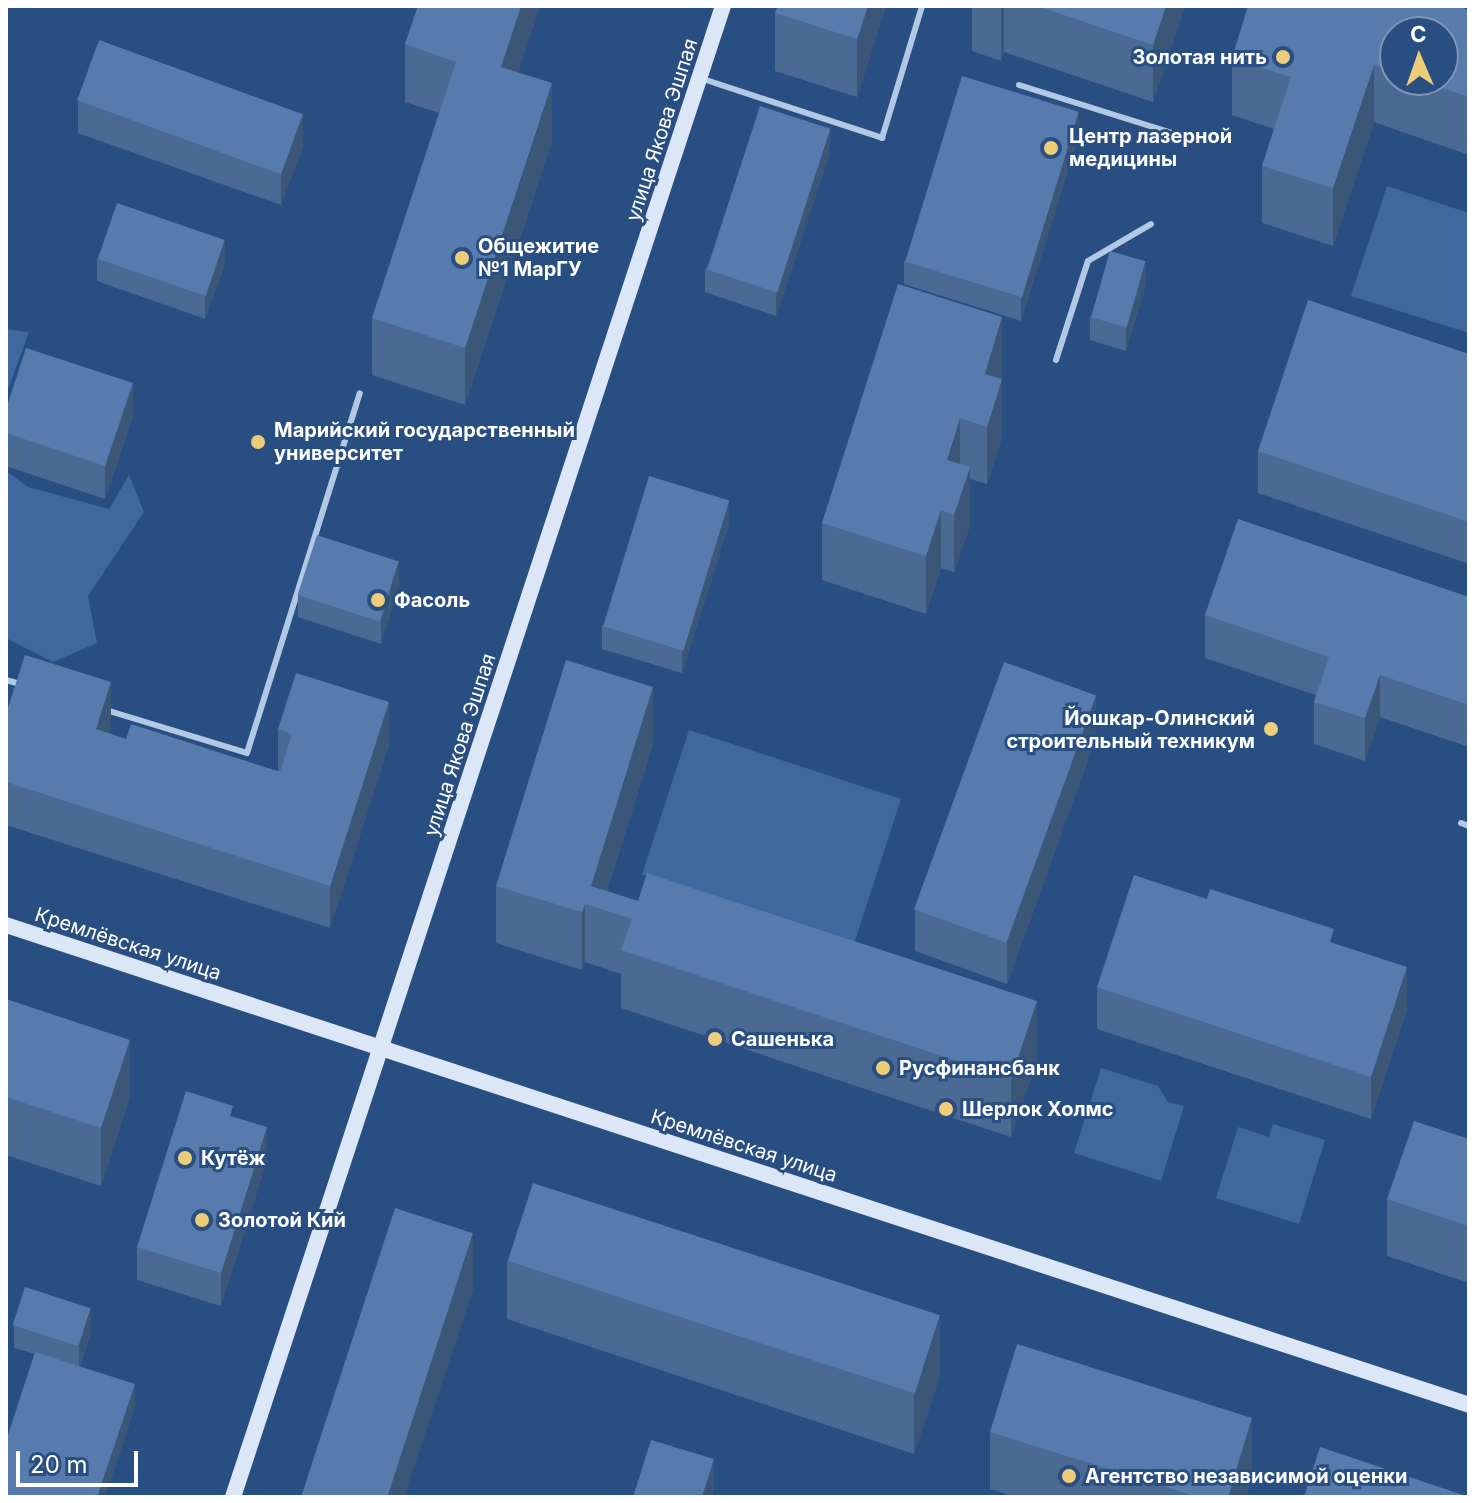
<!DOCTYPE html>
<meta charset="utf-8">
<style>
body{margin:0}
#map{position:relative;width:1475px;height:1503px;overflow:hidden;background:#294e81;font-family:Inter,sans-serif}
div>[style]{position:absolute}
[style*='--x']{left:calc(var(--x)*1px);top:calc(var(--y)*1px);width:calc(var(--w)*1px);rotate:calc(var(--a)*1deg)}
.green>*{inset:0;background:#3e689e;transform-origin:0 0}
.lane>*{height:6px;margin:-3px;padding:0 3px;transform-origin:3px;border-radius:3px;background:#b2c9e6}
.secondary>*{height:16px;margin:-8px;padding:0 8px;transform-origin:8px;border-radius:8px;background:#dbe6f6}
.wall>*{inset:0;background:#4a6a94}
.shaded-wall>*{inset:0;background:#3c5678}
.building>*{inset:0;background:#567bac;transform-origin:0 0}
.dots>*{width:22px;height:22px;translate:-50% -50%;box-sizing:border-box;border:4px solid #294e81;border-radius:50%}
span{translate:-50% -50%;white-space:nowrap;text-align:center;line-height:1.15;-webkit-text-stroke:6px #294e81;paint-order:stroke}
.poi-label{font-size:20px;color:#fff;font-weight:700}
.right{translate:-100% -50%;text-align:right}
.left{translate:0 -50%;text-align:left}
.street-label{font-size:20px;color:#fff}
.frame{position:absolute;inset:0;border:8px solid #fff;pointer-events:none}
.north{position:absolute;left:1379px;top:16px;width:80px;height:80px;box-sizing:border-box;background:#294e81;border:2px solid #7f95b3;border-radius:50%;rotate:358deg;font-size:22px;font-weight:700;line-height:32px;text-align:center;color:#fff}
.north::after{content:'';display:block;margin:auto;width:28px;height:36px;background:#edcd79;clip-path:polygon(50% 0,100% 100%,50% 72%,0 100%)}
.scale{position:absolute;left:16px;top:1451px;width:122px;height:36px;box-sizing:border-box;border:4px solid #fff;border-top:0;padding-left:10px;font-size:24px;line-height:28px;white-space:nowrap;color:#fff;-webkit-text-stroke:6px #294e81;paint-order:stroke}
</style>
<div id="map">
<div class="green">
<i style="clip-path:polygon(1387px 186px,1469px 213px,1469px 333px,1351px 296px)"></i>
<i style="clip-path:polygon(6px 329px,29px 332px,6px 395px)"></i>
<i style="clip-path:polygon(6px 471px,28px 487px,109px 509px,129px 475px,144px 512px,88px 596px,97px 643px,53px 662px,6px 638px)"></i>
<i style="left:689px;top:730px;width:223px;height:152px;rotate:18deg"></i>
<i style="clip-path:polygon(1101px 1068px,1158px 1086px,1168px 1102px,1184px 1106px,1161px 1181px,1074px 1153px)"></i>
<i style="clip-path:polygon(1273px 1124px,1325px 1140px,1299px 1224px,1216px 1198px,1238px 1127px,1269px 1137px)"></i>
</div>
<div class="lane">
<i style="--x:700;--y:78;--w:192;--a:18.2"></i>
<i style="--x:882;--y:138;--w:138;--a:-73.1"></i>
<i style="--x:1019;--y:85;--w:168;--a:17.4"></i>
<i style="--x:1056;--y:360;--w:104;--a:-72.1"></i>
<i style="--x:1088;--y:261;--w:73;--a:-30.4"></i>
<i style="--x:6;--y:680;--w:18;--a:16"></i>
<i style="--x:106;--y:710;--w:147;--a:17"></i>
<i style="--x:247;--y:753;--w:377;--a:-72.6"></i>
<i style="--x:1461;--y:823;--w:9;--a:21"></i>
</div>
<div class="secondary">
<i style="--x:6;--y:925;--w:1540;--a:18.16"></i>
<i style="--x:233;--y:1497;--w:1569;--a:-71.81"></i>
</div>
<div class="wall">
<i style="clip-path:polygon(418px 6px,540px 6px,518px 72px,552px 141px,465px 405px,372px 375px,372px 318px,439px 113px,405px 102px,405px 44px)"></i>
<i style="clip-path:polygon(778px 6px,886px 6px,857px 97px,775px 71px,775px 13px)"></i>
<i style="clip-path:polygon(972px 6px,1185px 6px,1153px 102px,1004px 52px,1001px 61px,972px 51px)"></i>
<i style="clip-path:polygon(evenodd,1469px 10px,1469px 155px,1374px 122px,1333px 246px,1262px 223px,1262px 166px,1274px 129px,1232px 115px,1232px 58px,1469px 10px,1395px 32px,1443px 80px,1395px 80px,1395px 32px)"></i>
<i style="clip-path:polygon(78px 100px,303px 146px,281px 205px,78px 133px)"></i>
<i style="clip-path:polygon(1079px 135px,1021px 321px,904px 284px,904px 261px)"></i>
<i style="clip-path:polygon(830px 152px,776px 316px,705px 292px,705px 269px)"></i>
<i style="clip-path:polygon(97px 258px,225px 264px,205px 319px,97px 281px)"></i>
<i style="clip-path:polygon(1146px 284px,1126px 351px,1090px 340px,1090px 317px)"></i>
<i style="clip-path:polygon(1469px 354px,1469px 564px,1258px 493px,1258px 451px)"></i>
<i style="clip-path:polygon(1002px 375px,1001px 379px,1002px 437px,987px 484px,970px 479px,970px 525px,954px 572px,941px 568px,926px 614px,822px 580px,822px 523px)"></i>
<i style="clip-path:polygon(6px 409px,133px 416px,105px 499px,6px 466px)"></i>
<i style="clip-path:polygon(729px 524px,682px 673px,602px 649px,602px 626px)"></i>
<i style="clip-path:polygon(399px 584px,381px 644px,298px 617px,298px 595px)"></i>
<i style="clip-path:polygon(1469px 597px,1469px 747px,1380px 717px,1365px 761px,1314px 744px,1314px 702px,1316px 695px,1205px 658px,1205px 615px)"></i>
<i style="clip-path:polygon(6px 714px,111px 724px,108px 733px,126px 739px,278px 771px,278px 729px,389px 745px,330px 928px,6px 825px)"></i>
<i style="clip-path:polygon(1096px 738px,1007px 984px,915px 951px,915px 909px)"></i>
<i style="clip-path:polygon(653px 744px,607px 891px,1037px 1059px,1011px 1137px,621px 1008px,621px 974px,585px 962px,582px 970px,496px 943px,496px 886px)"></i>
<i style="clip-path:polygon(1334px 943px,1407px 1009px,1371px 1119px,1097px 1029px,1097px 987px)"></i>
<i style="clip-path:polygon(6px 999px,130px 1097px,101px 1186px,6px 1155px)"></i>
<i style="clip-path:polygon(233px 1117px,267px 1160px,221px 1306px,137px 1280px,137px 1247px)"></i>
<i style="clip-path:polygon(1469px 1139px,1469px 1283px,1387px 1256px,1387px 1199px)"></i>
<i style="clip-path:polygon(507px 1261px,940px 1375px,914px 1454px,507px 1319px)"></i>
<i style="clip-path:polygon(14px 1325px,91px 1331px,80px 1366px,135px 1406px,105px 1497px,6px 1497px,35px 1354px,14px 1348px)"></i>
<i style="clip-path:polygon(990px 1432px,1252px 1475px,1246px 1497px,1015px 1497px,990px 1489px)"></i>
</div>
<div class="shaded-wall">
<i style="clip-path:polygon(521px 6px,540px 6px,501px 124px,501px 67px)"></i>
<i style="clip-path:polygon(868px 6px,886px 6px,857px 97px,857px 39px)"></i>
<i style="clip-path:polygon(1001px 6px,1004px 6px,1004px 52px,1001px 61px)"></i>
<i style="clip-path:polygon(1166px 6px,1185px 6px,1153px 102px,1153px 45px)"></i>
<i style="clip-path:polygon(1374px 65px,1374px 122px,1333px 246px,1333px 188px)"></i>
<i style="clip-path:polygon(552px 83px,552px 141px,465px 405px,465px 348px)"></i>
<i style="clip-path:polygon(1079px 112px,1079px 135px,1021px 321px,1021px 298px)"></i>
<i style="clip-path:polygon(303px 113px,303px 146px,281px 205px,281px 172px)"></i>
<i style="clip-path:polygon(830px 129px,830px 152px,776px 316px,776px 293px)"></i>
<i style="clip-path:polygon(225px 241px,225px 264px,205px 319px,205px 297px)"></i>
<i style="clip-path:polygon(1146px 261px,1146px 284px,1126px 351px,1126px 328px)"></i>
<i style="clip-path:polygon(1002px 317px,1002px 375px,986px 426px,985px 374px)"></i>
<i style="clip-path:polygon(1002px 379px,1002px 437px,987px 484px,987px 427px)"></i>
<i style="clip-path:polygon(133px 383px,133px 416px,105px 499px,105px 466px)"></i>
<i style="clip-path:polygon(960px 418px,960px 476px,947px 460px)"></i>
<i style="clip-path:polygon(970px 467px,970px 525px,954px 572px,954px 515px)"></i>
<i style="clip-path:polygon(729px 501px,729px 524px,682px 673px,682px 651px)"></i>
<i style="clip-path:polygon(941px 510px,941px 568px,926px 614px,926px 556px)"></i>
<i style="clip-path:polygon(399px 561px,399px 584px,381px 644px,381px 621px)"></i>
<i style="clip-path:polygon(1380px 675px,1380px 717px,1365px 761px,1365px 718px)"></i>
<i style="clip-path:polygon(111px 682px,111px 724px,96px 771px,96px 729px)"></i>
<i style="clip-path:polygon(653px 687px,653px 744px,601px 910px,591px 886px)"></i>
<i style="clip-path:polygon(1096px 695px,1096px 738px,1007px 984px,1007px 942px)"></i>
<i style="clip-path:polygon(389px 702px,389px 745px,330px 928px,330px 886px)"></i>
<i style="clip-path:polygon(585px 904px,585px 962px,582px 970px,582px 912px)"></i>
<i style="clip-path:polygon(1407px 967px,1407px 1009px,1371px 1119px,1371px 1077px)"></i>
<i style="clip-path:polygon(1037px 1001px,1037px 1059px,1011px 1137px,1011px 1079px)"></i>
<i style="clip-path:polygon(130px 1040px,130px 1097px,101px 1186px,101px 1128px)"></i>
<i style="clip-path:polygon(267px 1127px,267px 1160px,221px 1306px,221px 1273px)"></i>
<i style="clip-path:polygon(473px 1234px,473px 1291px,404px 1497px,385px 1497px)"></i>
<i style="clip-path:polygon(91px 1308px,91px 1331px,79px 1368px,79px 1345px)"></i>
<i style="clip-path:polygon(940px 1317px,940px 1375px,914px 1454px,914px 1396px)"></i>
<i style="clip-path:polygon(135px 1384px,135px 1406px,105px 1497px,97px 1497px)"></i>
<i style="clip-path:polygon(1252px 1418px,1252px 1475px,1246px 1497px,1228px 1497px)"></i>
<i style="clip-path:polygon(714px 1459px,714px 1492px,713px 1497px,702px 1497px)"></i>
</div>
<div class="building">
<i style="clip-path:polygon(418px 6px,521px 6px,501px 67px,552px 83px,465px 348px,372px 318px,456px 62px,405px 44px)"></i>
<i style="clip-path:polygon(778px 6px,868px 6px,857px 39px,775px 13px)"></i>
<i style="clip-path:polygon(1037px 6px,1166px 6px,1153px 45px)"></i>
<i style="clip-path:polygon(1248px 6px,1457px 6px,1469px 10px,1469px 97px,1419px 80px,1443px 80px,1443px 32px,1395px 32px,1395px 72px,1374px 65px,1333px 188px,1262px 166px,1291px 77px,1232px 58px)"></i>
<i style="left:99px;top:40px;width:217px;height:64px;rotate:20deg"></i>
<i style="left:962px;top:76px;width:122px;height:194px;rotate:17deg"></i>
<i style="left:760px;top:106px;width:74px;height:172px;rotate:18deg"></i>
<i style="left:117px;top:203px;width:114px;height:59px;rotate:19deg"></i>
<i style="left:1110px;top:251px;width:37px;height:69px;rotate:16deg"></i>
<i style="clip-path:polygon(898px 284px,1002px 317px,985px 374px,1002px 379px,987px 427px,960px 418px,947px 460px,970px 467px,954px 515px,941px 510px,926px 556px,822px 523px)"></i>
<i style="clip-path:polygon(1308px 300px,1469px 354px,1469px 522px,1258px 451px)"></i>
<i style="clip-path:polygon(26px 348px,133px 383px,105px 466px,6px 433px,6px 409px)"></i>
<i style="left:649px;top:476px;width:84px;height:157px;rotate:17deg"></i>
<i style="clip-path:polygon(1238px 519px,1469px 597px,1469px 705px,1380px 675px,1365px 718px,1314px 702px,1329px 657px,1205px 615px)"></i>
<i style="left:317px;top:535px;width:86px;height:63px;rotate:18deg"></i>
<i style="clip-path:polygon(25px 655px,111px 682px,96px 729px,126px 739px,131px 724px,280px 772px,292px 734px,278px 729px,296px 673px,389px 702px,330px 886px,6px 782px,6px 714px)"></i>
<i style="clip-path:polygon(566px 660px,653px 687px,591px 886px,638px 901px,647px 873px,1037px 1001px,1011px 1079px,621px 950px,632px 919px,585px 904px,582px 912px,496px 886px)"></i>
<i style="left:1004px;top:662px;width:98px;height:263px;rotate:20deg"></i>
<i style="clip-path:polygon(1134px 875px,1207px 899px,1210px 889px,1334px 929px,1330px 942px,1407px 967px,1371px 1077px,1097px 987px)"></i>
<i style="clip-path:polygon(6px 999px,130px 1040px,101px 1128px,6px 1097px)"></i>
<i style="clip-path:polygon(186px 1091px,233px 1106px,230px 1116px,267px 1127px,221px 1273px,137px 1247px)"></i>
<i style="clip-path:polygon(1414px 1121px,1469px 1139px,1469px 1226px,1387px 1199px)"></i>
<i style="left:533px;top:1183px;width:428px;height:82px;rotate:18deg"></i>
<i style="left:395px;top:1208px;width:82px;height:305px;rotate:18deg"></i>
<i style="left:25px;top:1287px;width:69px;height:40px;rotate:18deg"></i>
<i style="clip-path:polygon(1017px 1344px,1252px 1418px,1228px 1497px,1198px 1497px,990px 1432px)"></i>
<i style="clip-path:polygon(35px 1352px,135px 1384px,97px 1497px,6px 1497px,6px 1441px)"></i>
<i style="clip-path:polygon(651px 1440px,714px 1459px,702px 1497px,633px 1497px)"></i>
<i style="clip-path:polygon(1320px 1447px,1469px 1497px,1304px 1497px)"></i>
</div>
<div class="dots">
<i style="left:1283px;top:57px;background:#edcd79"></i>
<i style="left:1051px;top:148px;background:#edcd79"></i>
<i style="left:462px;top:258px;background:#edcd79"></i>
<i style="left:258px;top:442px;background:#edcd79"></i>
<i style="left:378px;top:600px;background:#edcd79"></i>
<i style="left:1271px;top:729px;background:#edcd79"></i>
<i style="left:715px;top:1039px;background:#edcd79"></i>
<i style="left:883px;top:1068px;background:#edcd79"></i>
<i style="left:946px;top:1109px;background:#edcd79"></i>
<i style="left:185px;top:1158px;background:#edcd79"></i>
<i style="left:202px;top:1220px;background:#edcd79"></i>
<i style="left:1069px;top:1476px;background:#edcd79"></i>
</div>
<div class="poi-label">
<span class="right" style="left:1267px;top:57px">Золотая нить</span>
<span class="left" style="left:1069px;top:148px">Центр лазерной<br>медицины</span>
<span class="left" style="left:478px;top:258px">Общежитие<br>№1 МарГУ</span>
<span class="left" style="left:274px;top:442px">Марийский государственный<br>университет</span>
<span class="left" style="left:394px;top:600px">Фасоль</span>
<span class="right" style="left:1255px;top:730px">Йошкар-Олинский<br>строительный техникум</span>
<span class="left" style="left:731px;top:1039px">Сашенька</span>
<span class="left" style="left:899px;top:1068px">Русфинансбанк</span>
<span class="left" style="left:962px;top:1109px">Шерлок Холмс</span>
<span class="left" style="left:201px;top:1158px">Кутёж</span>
<span class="left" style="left:218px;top:1220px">Золотой Кий</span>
<span class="left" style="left:1085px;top:1476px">Агентство независимой оценки</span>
</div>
<div class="street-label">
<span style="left:662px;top:130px;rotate:-72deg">улица Якова Эшпая</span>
<span style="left:460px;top:745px;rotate:-72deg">улица Якова Эшпая</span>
<span style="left:128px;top:944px;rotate:18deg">Кремлёвская улица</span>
<span style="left:744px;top:1146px;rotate:18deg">Кремлёвская улица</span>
</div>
<div class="frame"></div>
<div class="north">С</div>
<div class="scale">20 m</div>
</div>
